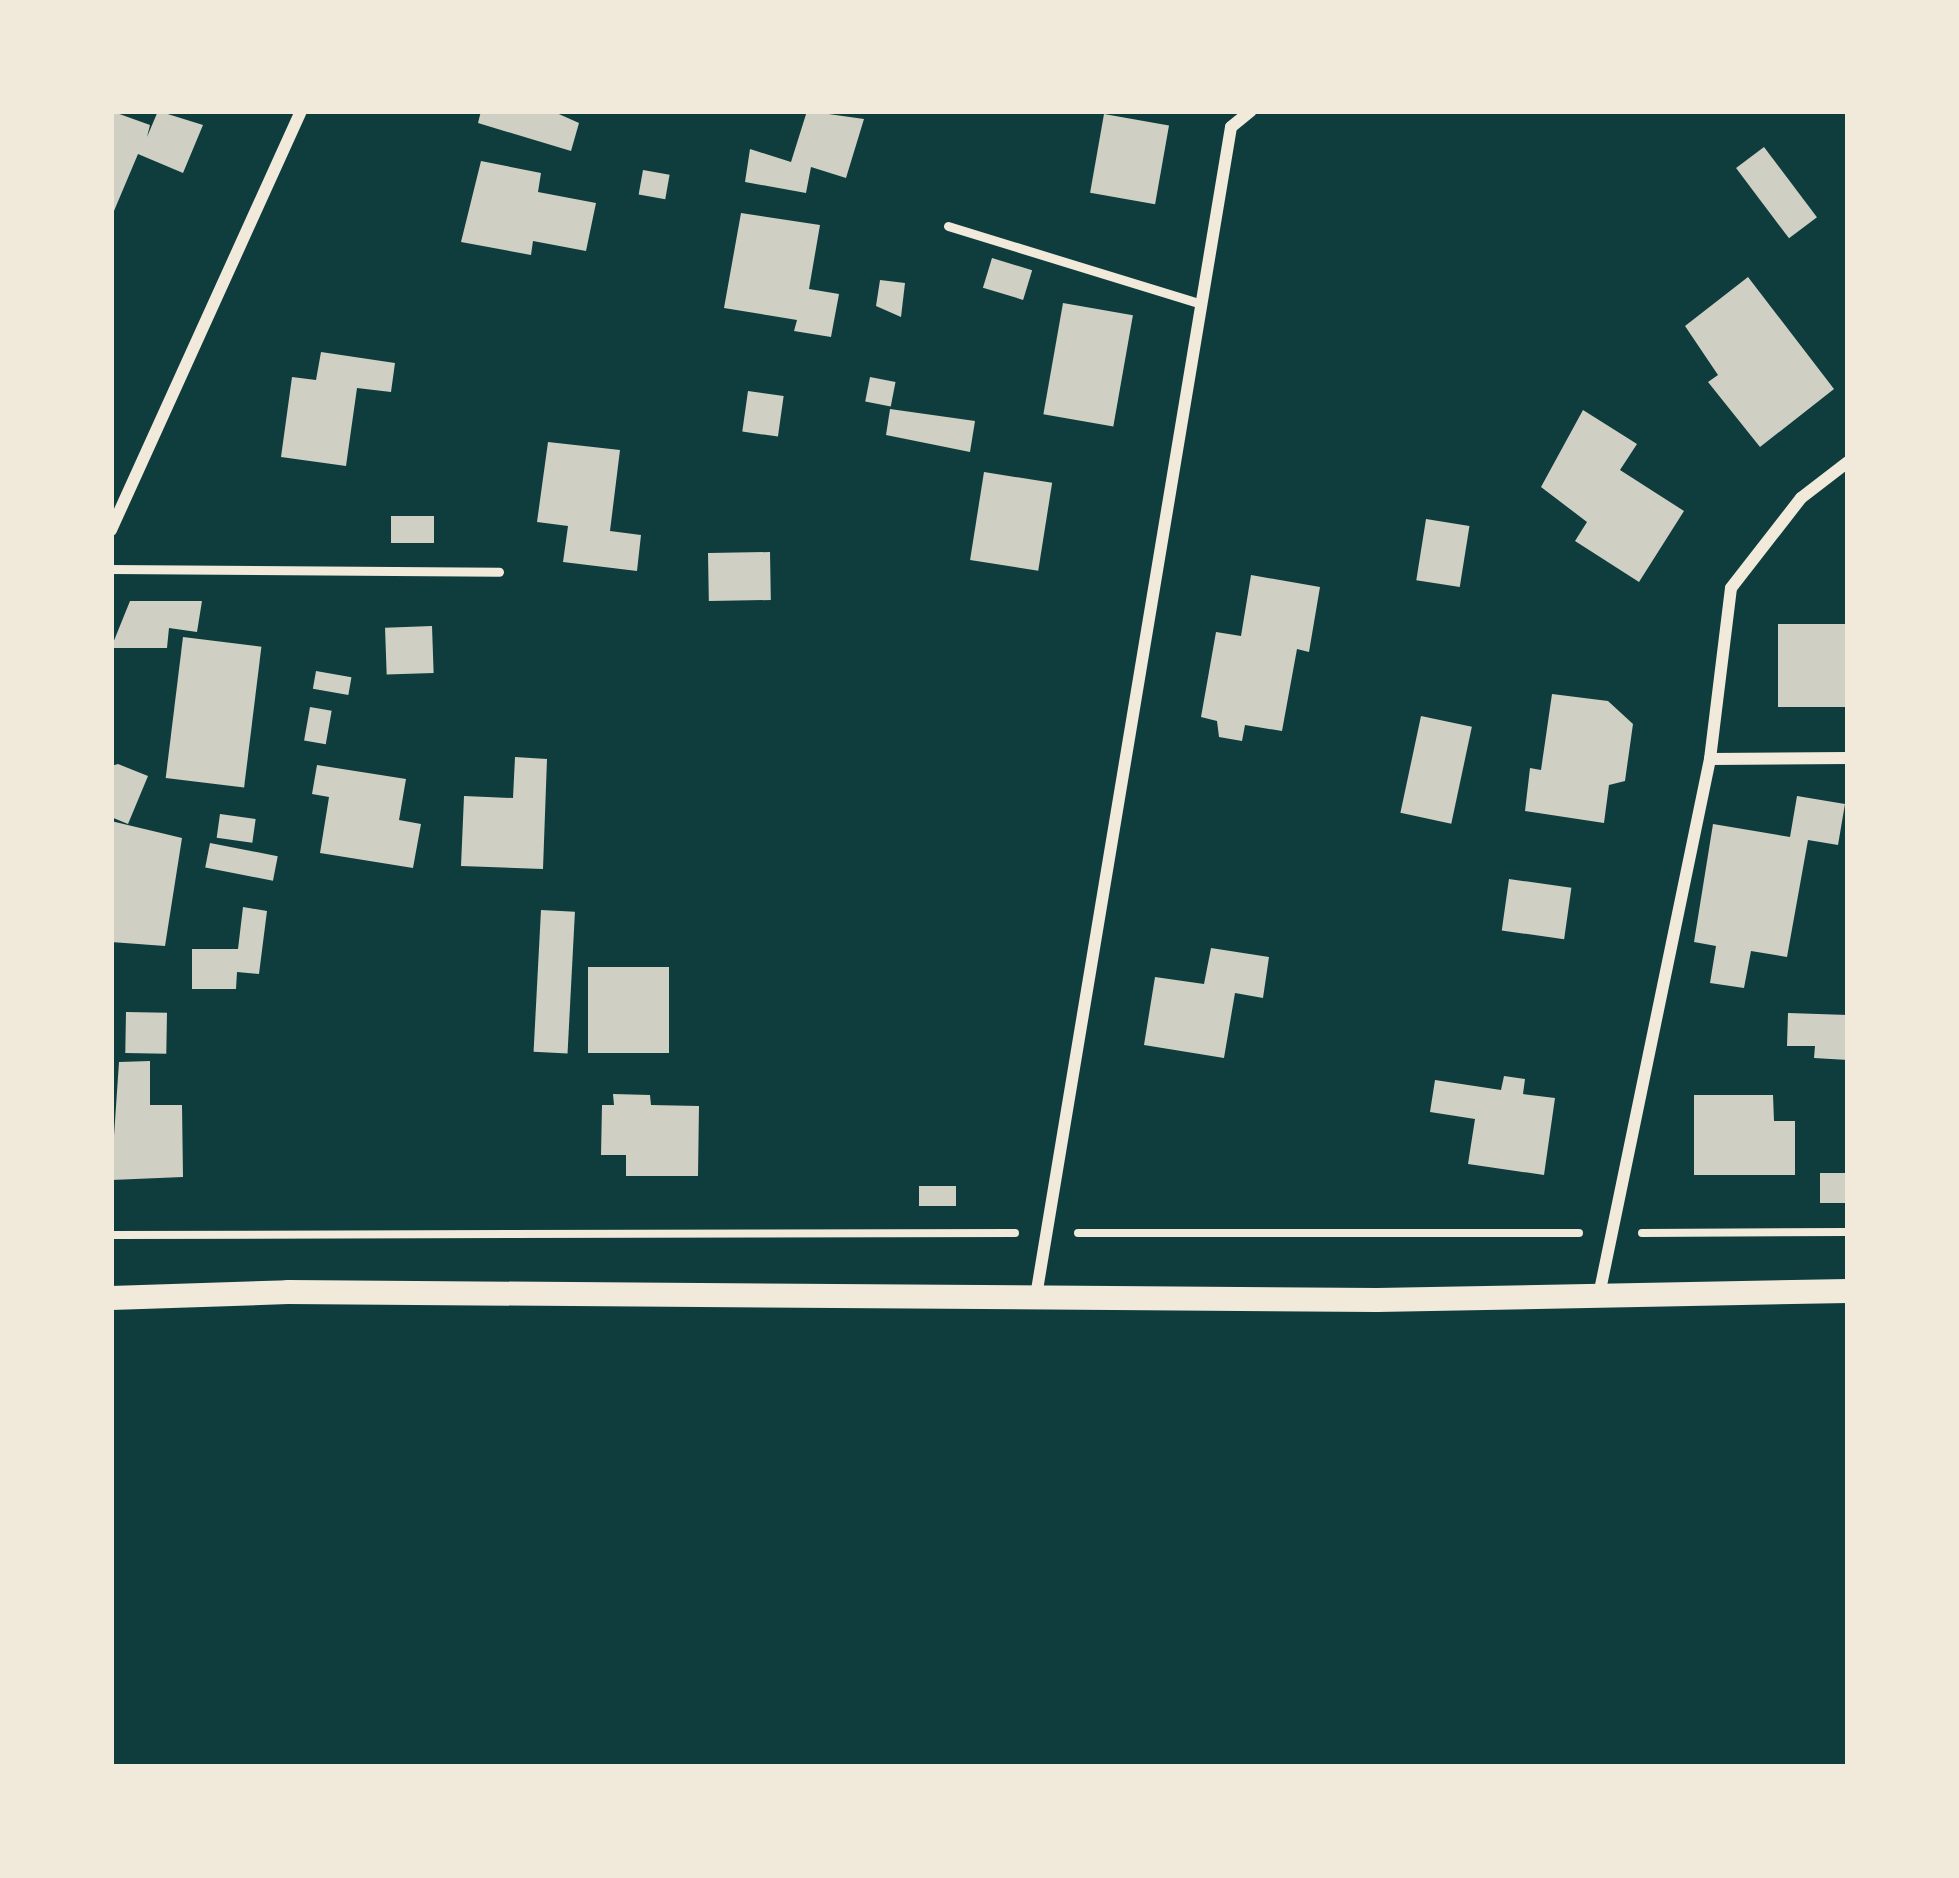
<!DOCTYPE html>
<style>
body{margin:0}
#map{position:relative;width:1959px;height:1878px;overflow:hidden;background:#0f3d3e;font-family:Mulish,sans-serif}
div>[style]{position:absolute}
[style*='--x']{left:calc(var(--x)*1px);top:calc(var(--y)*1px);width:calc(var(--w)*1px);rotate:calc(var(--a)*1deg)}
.building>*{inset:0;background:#cfcfc3;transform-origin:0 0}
.path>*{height:8px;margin:-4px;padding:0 4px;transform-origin:4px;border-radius:4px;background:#f1e9da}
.service>*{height:9px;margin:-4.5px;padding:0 4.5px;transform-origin:4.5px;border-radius:4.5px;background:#f1e9da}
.minor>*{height:12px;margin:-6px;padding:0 6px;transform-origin:6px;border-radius:6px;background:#f1e9da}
.secondary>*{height:24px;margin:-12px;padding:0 12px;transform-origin:12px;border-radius:12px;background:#f1e9da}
span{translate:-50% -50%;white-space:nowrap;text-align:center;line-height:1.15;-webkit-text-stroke:9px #f1e9da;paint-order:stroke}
.frame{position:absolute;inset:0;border:114px solid #f1e9da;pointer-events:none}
</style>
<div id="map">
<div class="building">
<i style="clip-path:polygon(111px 111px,150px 125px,147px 137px,158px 111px,203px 125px,183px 173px,138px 154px,111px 218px)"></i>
<i style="clip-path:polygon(481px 111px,552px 111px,579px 123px,571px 151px,478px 123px)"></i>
<i style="clip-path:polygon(807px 111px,864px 119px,846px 178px,811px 167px,806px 193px,745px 182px,750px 149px,791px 162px)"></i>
<i style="left:1104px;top:114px;width:66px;height:80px;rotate:10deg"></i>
<i style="left:1764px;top:147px;width:88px;height:35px;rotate:53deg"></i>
<i style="clip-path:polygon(481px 161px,541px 173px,538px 192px,596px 203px,586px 251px,533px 241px,531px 255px,461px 242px)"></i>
<i style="left:643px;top:170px;width:27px;height:25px;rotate:10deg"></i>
<i style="clip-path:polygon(741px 213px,820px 225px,809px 289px,839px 294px,831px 337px,794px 331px,797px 320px,724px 308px)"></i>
<i style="left:992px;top:258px;width:42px;height:31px;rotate:17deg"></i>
<i style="clip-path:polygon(1748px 277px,1834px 389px,1760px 447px,1708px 382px,1718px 375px,1685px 326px)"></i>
<i style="clip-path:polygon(880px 280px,905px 283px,901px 317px,876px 306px)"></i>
<i style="left:1063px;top:303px;width:71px;height:113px;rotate:10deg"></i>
<i style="clip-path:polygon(321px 352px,395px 363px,391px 392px,357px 388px,346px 466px,281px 457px,292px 377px,316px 380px)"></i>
<i style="left:870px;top:377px;width:26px;height:25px;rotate:11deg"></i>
<i style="left:748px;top:391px;width:36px;height:41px;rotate:8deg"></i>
<i style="clip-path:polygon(890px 409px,975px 421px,970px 452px,886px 435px)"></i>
<i style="clip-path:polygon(1583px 410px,1637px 444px,1620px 470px,1684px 511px,1639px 582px,1575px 541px,1587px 522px,1541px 487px)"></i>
<i style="clip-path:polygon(548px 442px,620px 450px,610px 531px,641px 535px,637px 571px,563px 562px,568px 526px,537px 522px)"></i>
<i style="left:984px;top:472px;width:69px;height:89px;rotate:9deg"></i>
<i style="left:434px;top:516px;width:27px;height:43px;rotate:90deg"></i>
<i style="left:1426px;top:519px;width:44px;height:62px;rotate:9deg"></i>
<i style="left:770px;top:552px;width:48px;height:62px;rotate:89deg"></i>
<i style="clip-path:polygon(1251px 575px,1320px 587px,1309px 652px,1297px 649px,1282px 731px,1245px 725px,1242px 741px,1219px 737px,1217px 721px,1201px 717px,1216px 632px,1241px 636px)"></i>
<i style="clip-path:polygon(130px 601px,202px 601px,197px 632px,169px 628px,167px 648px,111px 648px)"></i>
<i style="left:1778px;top:624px;width:70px;height:83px"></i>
<i style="left:432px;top:626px;width:47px;height:47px;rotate:88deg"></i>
<i style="left:183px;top:637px;width:79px;height:142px;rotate:7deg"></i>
<i style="left:316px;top:671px;width:36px;height:18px;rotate:10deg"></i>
<i style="clip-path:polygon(1552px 694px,1608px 701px,1633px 724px,1625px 781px,1609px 785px,1604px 823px,1525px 811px,1530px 768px,1541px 770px)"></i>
<i style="left:310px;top:707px;width:22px;height:34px;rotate:10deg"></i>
<i style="left:1421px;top:716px;width:52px;height:99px;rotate:12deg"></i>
<i style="clip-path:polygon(515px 757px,547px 759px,543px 869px,461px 866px,464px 796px,513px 798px)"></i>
<i style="clip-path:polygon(118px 764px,148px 776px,128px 824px,111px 817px,111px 766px)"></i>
<i style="clip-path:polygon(317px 765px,406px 779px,399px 820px,421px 824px,413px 868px,320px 853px,329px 797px,312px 794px)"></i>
<i style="clip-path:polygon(1797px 796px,1845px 804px,1838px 845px,1808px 840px,1787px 957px,1751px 951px,1744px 988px,1710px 983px,1716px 946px,1694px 942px,1713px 824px,1790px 837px)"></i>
<i style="left:220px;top:814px;width:36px;height:24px;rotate:8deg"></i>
<i style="clip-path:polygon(111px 821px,182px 838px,165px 946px,111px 942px)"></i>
<i style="left:210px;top:843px;width:69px;height:25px;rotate:11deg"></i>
<i style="left:1509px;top:879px;width:63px;height:52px;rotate:8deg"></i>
<i style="clip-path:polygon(243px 907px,267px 911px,259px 974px,237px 972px,236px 989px,192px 989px,192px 949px,238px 949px)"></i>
<i style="left:541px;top:910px;width:34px;height:142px;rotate:3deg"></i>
<i style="clip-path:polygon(1211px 948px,1269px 957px,1263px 998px,1235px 993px,1224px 1058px,1144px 1045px,1155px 977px,1204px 984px)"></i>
<i style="left:588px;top:967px;width:81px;height:86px"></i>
<i style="left:126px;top:1012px;width:41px;height:41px;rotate:1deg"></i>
<i style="clip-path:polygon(1788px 1013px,1848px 1015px,1848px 1060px,1814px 1058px,1815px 1046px,1787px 1046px)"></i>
<i style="clip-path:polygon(150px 1061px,150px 1105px,182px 1105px,183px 1177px,111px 1180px,119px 1062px)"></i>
<i style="clip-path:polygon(1504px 1076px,1525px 1079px,1523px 1094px,1555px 1098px,1544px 1175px,1468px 1164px,1475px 1119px,1430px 1112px,1435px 1080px,1501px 1090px)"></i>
<i style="clip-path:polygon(613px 1094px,650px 1095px,651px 1105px,699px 1106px,698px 1176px,626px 1176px,626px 1155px,601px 1155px,602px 1105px,614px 1105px)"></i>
<i style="clip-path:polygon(1694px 1095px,1773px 1095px,1774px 1121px,1795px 1121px,1795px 1175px,1694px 1175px)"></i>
<i style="left:1820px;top:1173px;width:28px;height:30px"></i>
<i style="left:919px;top:1186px;width:37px;height:20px"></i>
</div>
<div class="path">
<i style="--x:1078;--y:1233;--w:501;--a:0"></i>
<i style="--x:1642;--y:1233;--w:206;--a:-0.3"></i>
<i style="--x:111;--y:1235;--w:904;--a:-0.13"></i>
</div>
<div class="service">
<i style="--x:948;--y:226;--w:265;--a:17.1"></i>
<i style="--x:111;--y:569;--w:388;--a:0.4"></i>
</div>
<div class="minor">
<i style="--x:111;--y:530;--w:460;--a:-65.6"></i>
<i style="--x:1710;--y:759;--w:138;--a:-0.4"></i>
<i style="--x:1599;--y:1295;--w:547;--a:-78.3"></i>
<i style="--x:1710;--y:759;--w:172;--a:-83"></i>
<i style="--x:1731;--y:588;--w:114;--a:-52.1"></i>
<i style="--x:1801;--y:498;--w:59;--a:-37.5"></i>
<i style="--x:1036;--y:1296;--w:1185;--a:-80.53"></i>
<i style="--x:1231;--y:127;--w:26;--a:-39"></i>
</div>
<div class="secondary">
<i style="--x:111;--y:1298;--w:177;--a:-1.9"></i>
<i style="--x:288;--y:1292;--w:1089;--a:0.42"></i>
<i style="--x:1377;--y:1300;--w:471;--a:-1.1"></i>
</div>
<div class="frame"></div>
</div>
